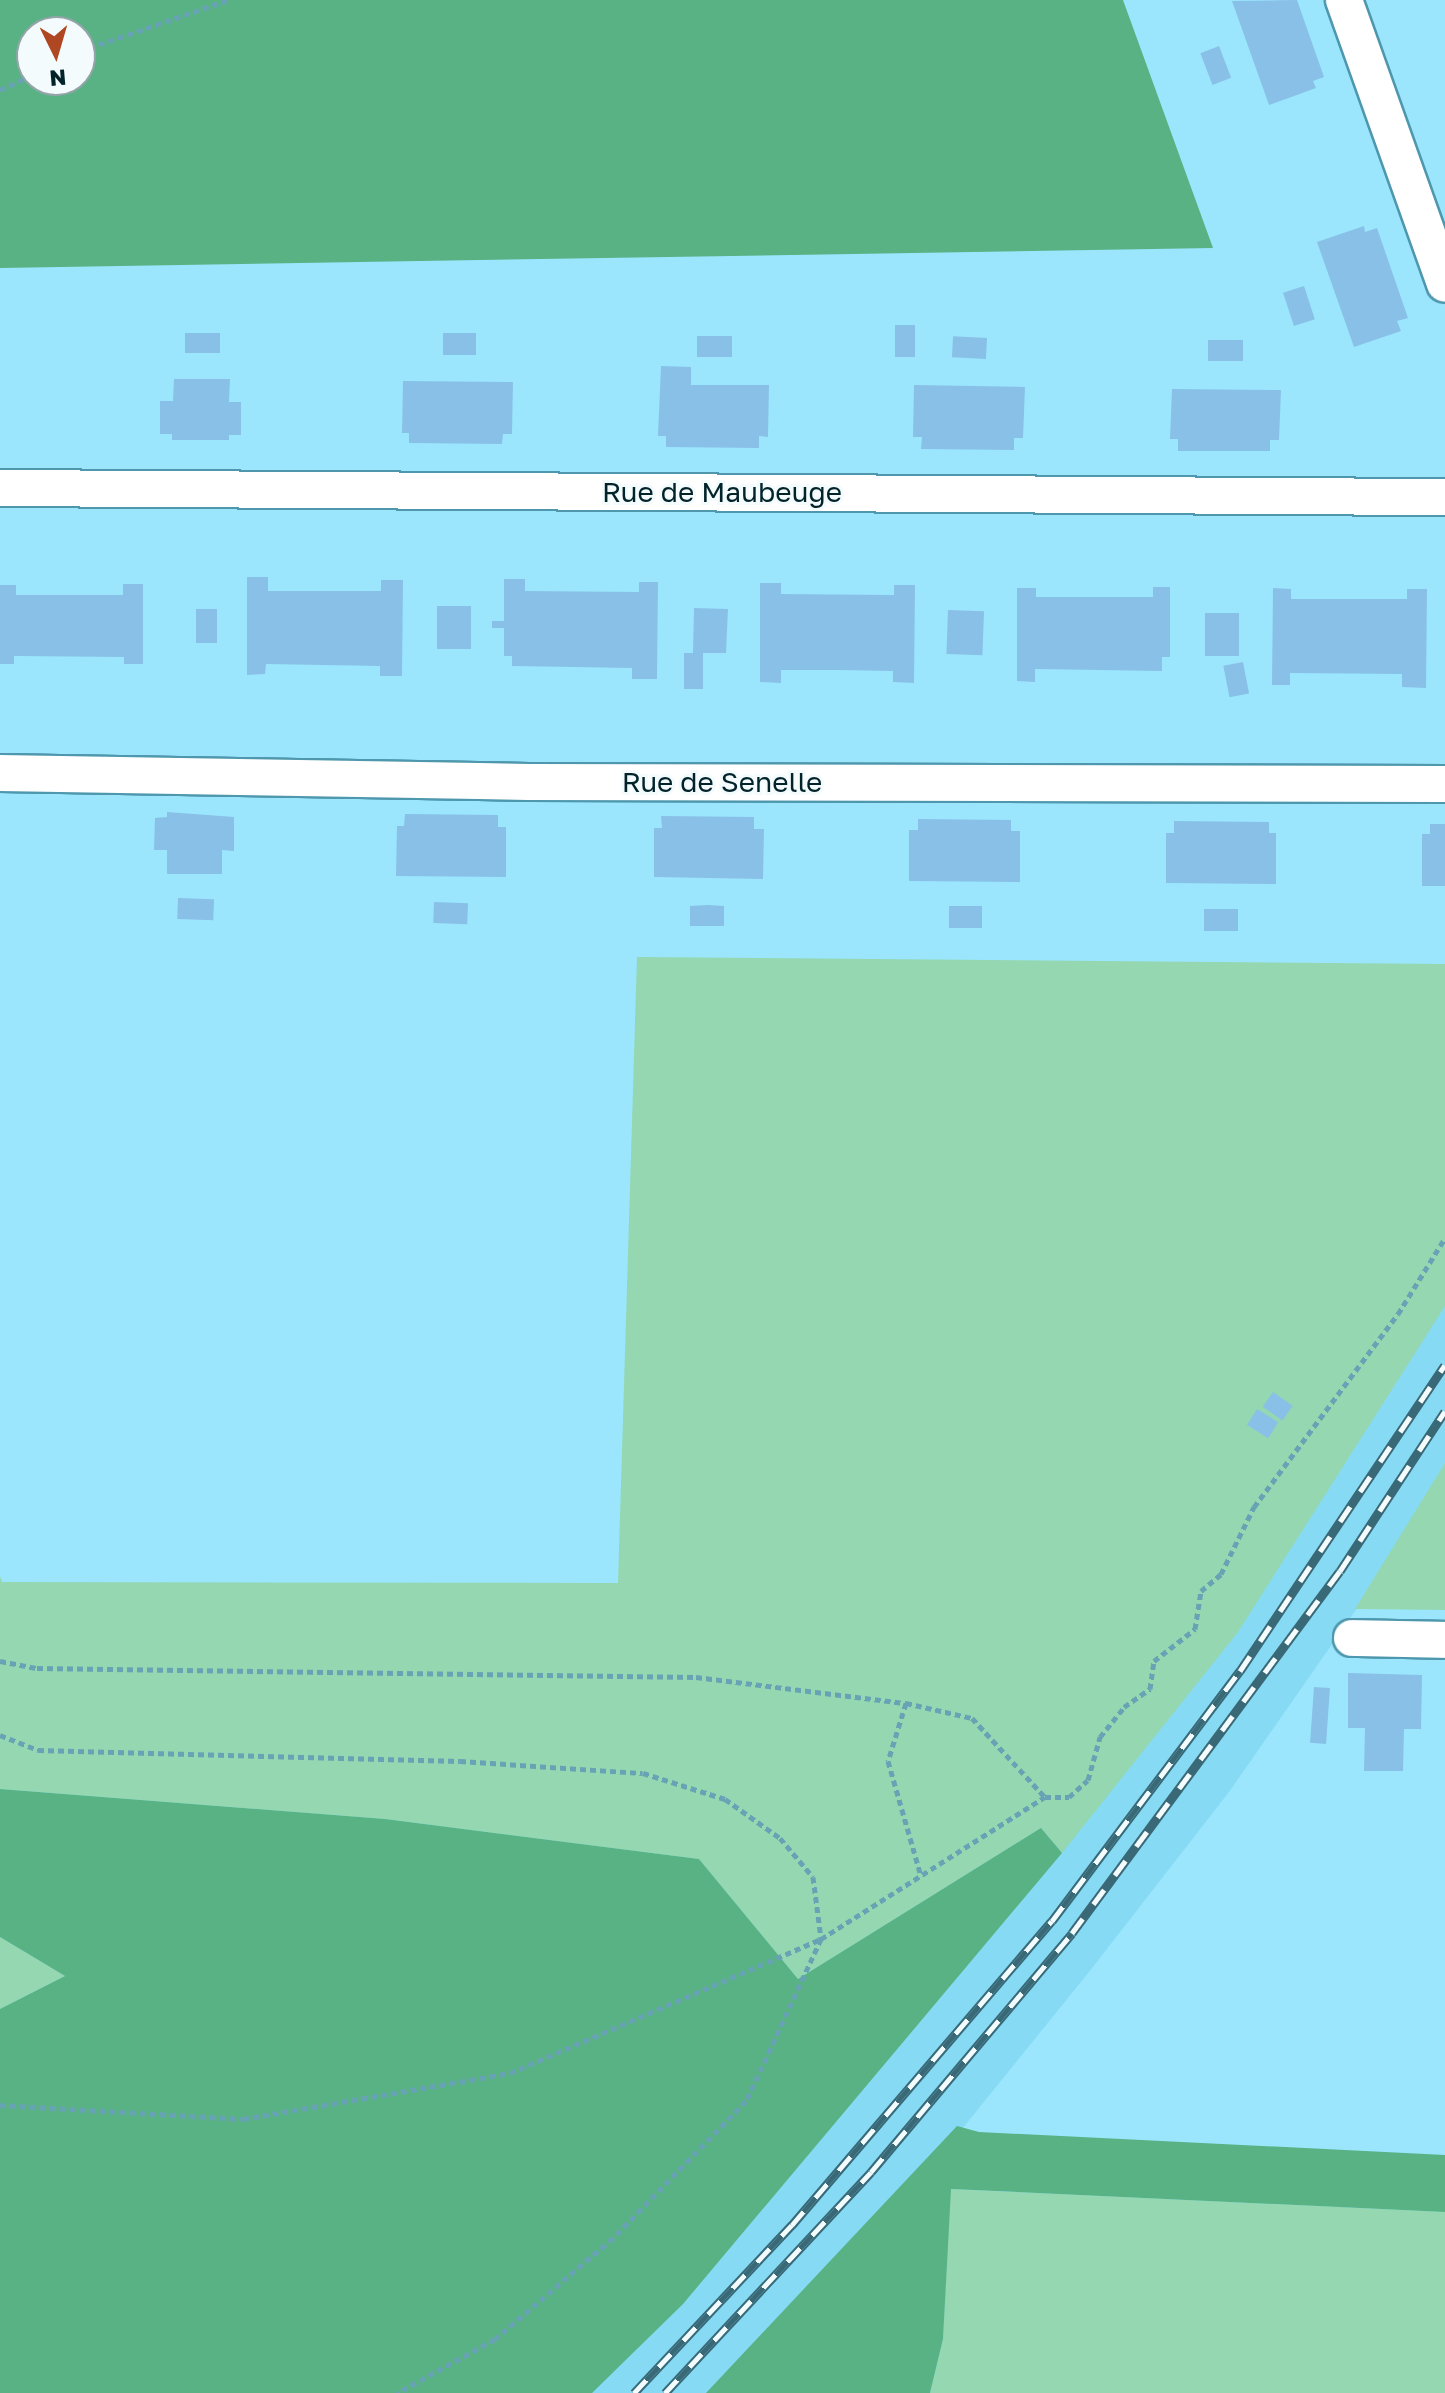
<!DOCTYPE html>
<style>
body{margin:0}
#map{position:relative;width:1445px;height:2393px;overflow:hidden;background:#9be6fd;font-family:"Golos Text",sans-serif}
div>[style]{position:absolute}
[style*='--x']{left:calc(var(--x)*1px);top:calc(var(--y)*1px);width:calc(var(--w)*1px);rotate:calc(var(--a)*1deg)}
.built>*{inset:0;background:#86daf4}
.green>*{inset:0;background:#94d7b1}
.forest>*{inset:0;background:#58b284}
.building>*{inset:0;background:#89c0e7;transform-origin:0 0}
.path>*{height:5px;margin-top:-2.5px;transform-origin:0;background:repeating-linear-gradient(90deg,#67a3b5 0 6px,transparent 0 10px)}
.roads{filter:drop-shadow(2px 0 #4e97ad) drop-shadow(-2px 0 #4e97ad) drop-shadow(0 2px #4e97ad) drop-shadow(0 -2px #4e97ad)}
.minor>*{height:36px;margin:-18px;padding:0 18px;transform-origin:18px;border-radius:18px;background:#fff}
.rail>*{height:9px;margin-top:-4.5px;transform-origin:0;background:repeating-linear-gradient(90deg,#f4fbfd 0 18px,#396976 0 36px);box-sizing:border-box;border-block:2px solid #396976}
span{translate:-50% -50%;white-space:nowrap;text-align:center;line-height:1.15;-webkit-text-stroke:6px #f4fbfd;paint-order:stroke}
.street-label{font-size:28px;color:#03232b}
.north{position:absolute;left:16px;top:16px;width:80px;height:80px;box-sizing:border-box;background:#f4fbfd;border:2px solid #94a5a9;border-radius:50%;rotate:175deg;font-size:22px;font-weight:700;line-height:32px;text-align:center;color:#03232b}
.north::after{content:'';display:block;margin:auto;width:28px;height:36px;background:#ae4722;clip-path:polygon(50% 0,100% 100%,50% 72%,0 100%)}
</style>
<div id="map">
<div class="built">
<i style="clip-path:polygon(1445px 1253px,1445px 1482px,1229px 1792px,1089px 1972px,945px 2150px,729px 2393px,541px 2393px)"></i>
</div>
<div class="green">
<i style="clip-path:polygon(637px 957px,1445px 964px,1445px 1306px,1238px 1632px,1062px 1853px,1041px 1828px,798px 1979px,699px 1859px,385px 1819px,0 1789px,0 1576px,2px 1582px,618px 1583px)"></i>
<i style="clip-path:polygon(1445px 1463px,1445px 1610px,1355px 1609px)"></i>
<i style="clip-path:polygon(0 1937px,65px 1976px,0 2009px)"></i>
<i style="clip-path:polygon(950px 2189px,1445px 2212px,1445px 2393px,930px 2393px,943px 2339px)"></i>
</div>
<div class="forest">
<i style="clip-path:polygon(evenodd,0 0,1123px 0,1213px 248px,0 268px,0 0,80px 32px,80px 80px,32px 80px,32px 32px,80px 32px)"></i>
<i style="clip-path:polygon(0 1789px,385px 1819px,699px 1859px,798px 1979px,1041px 1828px,1062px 1853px,683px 2304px,592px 2393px,0 2393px,0 2009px,65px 1976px,0 1937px)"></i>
<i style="clip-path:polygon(957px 2126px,979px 2132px,1445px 2155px,1445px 2212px,951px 2189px,943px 2339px,930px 2393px,706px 2393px)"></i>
</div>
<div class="building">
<i style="clip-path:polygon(1297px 0,1324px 77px,1313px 81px,1316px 88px,1269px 105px,1232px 1px)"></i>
<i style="left:1219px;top:46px;width:34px;height:20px;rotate:69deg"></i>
<i style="clip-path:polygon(1364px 226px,1365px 232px,1377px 228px,1408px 318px,1397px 321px,1401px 331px,1354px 347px,1317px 242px)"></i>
<i style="left:1304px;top:286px;width:35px;height:22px;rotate:72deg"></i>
<i style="left:895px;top:325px;width:20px;height:32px"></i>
<i style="left:185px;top:333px;width:35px;height:20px"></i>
<i style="left:443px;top:333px;width:33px;height:22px"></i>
<i style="left:697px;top:336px;width:35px;height:21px"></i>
<i style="left:987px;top:338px;width:21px;height:34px;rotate:93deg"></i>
<i style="left:1208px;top:340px;width:35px;height:21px"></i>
<i style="clip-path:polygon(661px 366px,691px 367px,691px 385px,769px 385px,768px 437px,759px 436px,759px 448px,666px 447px,666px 436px,658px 436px)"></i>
<i style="clip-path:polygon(174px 379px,230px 379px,229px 402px,241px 402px,241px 435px,229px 435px,229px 440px,172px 440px,172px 434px,160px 434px,160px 401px,173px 401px)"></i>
<i style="clip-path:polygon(403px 381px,513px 382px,512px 434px,503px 434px,502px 444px,409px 443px,409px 433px,402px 433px)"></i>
<i style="clip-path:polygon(914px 385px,1025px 387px,1023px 438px,1014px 438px,1014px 450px,921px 449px,922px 437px,913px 437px)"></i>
<i style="clip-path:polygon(1172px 389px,1281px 390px,1279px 440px,1270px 440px,1270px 451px,1178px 451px,1178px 439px,1170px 439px)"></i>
<i style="clip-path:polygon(247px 577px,268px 577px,268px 591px,381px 591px,381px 580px,403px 580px,402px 676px,380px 676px,380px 666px,266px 664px,265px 674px,247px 675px)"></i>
<i style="clip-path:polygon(504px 579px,525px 579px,525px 591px,639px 592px,639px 582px,658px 582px,657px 679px,632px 679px,632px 668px,512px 666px,512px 656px,504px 656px,504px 628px,492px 628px,492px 621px,504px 621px)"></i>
<i style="clip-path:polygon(760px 583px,781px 583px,781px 594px,894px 595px,894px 585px,915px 585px,914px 683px,893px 682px,893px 671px,838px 670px,781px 670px,781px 683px,760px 682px)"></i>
<i style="clip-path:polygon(123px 584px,143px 584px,143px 664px,124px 664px,124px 657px,14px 656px,14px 664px,0 664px,0 585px,16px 585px,16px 595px,123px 595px)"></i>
<i style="clip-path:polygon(1153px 587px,1170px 587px,1170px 657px,1162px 657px,1162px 671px,1035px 669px,1035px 682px,1017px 681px,1017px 588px,1036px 588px,1036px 597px,1153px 597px)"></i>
<i style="clip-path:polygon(1273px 588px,1291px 589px,1291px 599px,1407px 599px,1407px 589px,1427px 589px,1426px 688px,1402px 687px,1402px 674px,1290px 673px,1290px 685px,1272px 685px)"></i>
<i style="left:437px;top:606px;width:34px;height:43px"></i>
<i style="clip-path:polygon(694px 608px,728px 609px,726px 653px,703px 653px,703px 689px,684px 689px,684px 653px,693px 653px)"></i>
<i style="left:196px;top:609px;width:21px;height:34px"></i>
<i style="left:948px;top:610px;width:36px;height:44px;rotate:2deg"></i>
<i style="left:1205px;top:613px;width:34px;height:43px"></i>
<i style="left:1243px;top:662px;width:32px;height:20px;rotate:79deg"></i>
<i style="clip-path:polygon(167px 812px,234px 817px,234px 851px,222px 850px,222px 874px,167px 874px,167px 850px,154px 850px,155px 818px,167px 817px)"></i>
<i style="clip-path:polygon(405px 814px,498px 815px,498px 827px,506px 827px,506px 877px,396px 876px,397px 826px,404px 826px)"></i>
<i style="clip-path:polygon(661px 816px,754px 817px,754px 829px,764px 829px,763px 879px,654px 877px,654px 828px,662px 828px)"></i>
<i style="clip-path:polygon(918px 819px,1011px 820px,1011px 831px,1020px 831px,1020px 882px,909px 881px,909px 830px,918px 830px)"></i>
<i style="clip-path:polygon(1174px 821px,1269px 822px,1269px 833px,1276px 833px,1276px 884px,1166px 883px,1166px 833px,1174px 833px)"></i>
<i style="clip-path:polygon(1430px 824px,1445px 824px,1445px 886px,1422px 886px,1422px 834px,1430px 834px)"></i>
<i style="left:178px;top:898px;width:36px;height:21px;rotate:2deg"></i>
<i style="left:434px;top:902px;width:34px;height:21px;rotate:2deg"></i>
<i style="clip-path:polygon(708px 905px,724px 906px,724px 926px,690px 926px,690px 906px)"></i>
<i style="left:982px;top:906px;width:22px;height:33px;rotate:90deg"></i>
<i style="left:1204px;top:909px;width:34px;height:22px"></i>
<i style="left:1273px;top:1392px;width:24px;height:18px;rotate:35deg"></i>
<i style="left:1257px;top:1409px;width:25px;height:19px;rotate:32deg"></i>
<i style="clip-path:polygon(1348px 1673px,1422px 1675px,1421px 1729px,1404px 1729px,1403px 1771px,1364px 1771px,1365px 1728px,1348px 1728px)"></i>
<i style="left:1314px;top:1687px;width:16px;height:56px;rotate:4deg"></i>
</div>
<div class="path">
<i style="--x:80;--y:51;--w:157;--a:-19"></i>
<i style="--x:0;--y:90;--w:35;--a:-25"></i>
<i style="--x:0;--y:1661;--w:38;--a:11"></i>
<i style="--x:37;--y:1668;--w:659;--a:0.78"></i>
<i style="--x:696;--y:1677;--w:212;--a:7.1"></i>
<i style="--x:906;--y:1703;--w:68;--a:12.8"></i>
<i style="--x:972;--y:1718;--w:108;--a:47.3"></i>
<i style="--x:906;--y:1703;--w:61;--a:107.2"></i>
<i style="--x:888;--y:1761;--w:120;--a:74"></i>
<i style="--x:0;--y:1735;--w:41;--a:21.5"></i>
<i style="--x:38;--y:1750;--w:422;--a:1.5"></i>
<i style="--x:460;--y:1761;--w:183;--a:3.8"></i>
<i style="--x:643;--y:1773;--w:86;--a:17.6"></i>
<i style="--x:725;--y:1799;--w:67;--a:35.3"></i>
<i style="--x:780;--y:1838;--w:51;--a:49.8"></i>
<i style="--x:813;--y:1877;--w:63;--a:82.6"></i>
<i style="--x:821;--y:1939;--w:179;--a:114.8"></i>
<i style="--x:746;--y:2101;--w:191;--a:134.2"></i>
<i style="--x:613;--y:2238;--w:155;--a:139.4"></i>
<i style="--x:495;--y:2339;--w:112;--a:151.1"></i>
<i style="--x:0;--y:2105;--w:243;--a:3.3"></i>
<i style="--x:243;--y:2119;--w:271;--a:-9.8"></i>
<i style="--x:510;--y:2073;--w:339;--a:-23.3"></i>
<i style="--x:821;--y:1939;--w:265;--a:-32.4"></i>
<i style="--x:1045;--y:1797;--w:24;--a:0"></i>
<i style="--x:1069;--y:1797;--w:25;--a:-42"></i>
<i style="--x:1088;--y:1780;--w:45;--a:-74.4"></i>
<i style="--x:1100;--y:1737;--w:38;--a:-51"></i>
<i style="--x:1124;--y:1707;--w:32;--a:-35"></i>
<i style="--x:1150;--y:1689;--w:28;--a:-82"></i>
<i style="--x:1154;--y:1661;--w:52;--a:-38"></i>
<i style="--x:1195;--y:1629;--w:38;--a:-81"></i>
<i style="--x:1201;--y:1591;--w:26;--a:-40"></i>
<i style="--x:1221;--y:1574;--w:75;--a:-63.8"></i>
<i style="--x:1254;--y:1507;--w:241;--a:-53.3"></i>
<i style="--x:1398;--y:1314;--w:89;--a:-58.3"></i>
</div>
<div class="roads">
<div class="minor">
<i style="--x:1344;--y:0;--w:301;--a:70.4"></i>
<i style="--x:0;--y:488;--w:1445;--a:0.36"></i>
<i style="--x:0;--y:773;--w:529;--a:0.97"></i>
<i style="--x:529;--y:782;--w:916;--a:0.13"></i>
<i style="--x:1352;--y:1638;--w:93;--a:1.2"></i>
</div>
</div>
<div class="rail">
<i style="--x:634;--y:2393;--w:231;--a:-46.8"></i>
<i style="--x:792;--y:2225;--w:400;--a:-49.5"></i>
<i style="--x:1052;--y:1921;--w:313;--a:-53.1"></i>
<i style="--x:1240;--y:1671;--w:368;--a:-56.2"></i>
<i style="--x:665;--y:2393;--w:302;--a:-47"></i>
<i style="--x:871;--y:2172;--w:312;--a:-49.9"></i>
<i style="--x:1072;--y:1933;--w:450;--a:-53.5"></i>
<i style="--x:1340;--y:1571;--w:191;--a:-56.7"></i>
</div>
<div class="street-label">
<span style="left:722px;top:492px">Rue de Maubeuge</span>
<span style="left:722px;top:782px">Rue de Senelle</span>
</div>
<div class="north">N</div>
</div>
